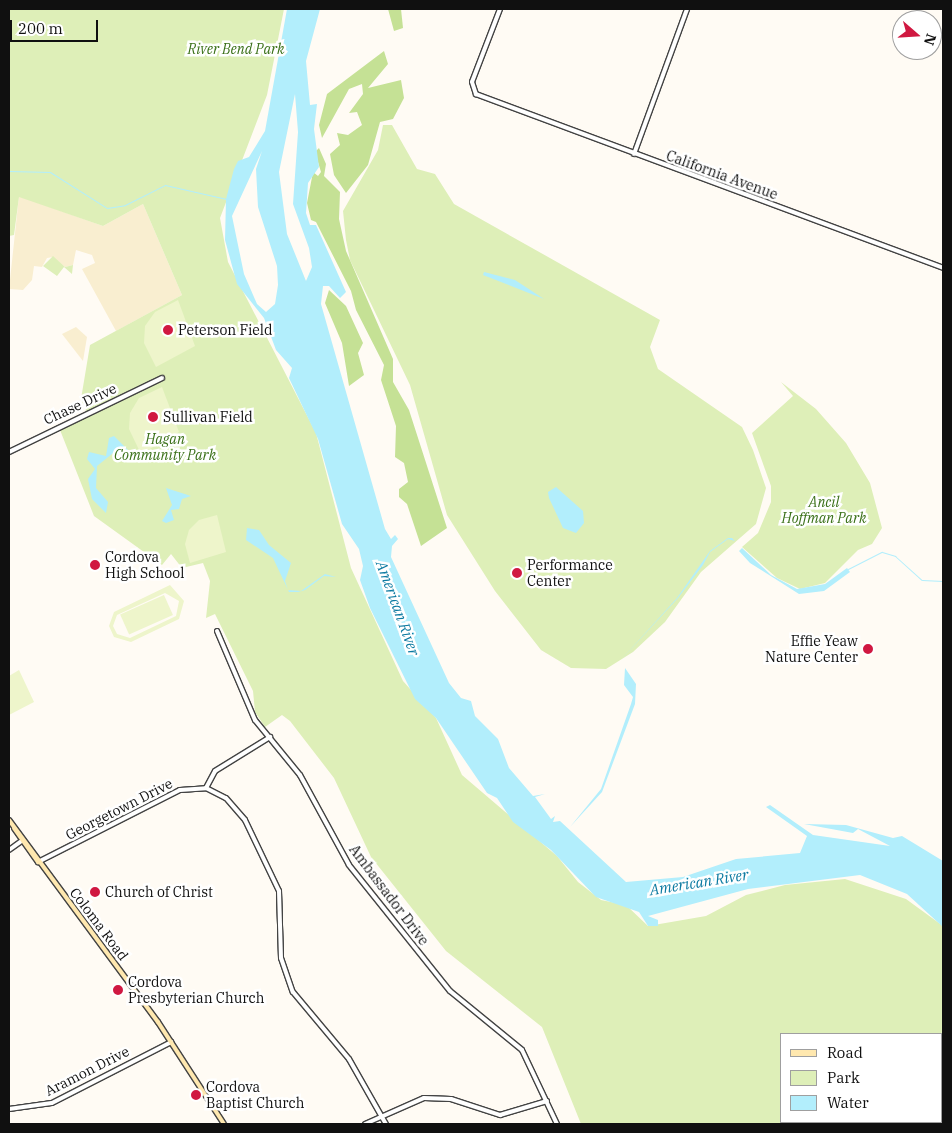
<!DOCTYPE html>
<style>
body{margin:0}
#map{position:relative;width:952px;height:1133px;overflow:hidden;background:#fffbf4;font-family:"IBM Plex Serif",serif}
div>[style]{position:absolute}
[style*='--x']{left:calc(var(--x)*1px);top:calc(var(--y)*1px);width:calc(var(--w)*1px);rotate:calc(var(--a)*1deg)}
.farmland>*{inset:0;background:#f9eed0}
.green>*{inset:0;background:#deefb8}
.forest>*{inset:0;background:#c5e195}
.pitch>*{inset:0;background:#eef5cb;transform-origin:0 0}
.water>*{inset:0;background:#b2eefc}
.stream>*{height:1px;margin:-0.5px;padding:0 0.5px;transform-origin:0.5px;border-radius:0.5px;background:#b2eefc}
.roads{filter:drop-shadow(1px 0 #434343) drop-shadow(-1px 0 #434343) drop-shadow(0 1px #434343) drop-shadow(0 -1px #434343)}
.tertiary>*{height:4px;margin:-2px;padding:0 2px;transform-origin:2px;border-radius:2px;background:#fff}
.secondary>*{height:4px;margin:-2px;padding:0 2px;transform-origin:2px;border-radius:2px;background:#ffe8af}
.dots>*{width:14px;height:14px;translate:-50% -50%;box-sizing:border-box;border:2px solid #fff;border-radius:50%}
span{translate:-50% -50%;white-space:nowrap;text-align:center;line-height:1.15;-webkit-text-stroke:5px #fff;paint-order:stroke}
.park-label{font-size:14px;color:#3a7018;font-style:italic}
.street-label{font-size:14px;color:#101010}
.poi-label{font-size:14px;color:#101010}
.left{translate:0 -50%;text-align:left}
.right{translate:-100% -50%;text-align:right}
.water-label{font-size:15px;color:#0c7aa1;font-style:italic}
.frame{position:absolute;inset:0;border:10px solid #101010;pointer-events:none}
.legend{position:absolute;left:780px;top:1033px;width:162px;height:90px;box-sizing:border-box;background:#fff;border:1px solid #9f9f9f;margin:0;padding:6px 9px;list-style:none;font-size:15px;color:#101010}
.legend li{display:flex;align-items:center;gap:10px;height:25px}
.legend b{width:25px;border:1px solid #9f9f9f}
.north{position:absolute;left:892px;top:10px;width:50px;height:50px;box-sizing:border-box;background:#fff;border:1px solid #9f9f9f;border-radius:50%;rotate:109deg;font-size:14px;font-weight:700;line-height:20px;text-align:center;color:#101010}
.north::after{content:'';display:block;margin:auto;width:18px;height:22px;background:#d01841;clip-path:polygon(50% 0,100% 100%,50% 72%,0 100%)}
.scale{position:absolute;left:10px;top:20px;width:88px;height:22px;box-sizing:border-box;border:2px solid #101010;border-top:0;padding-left:6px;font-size:15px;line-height:18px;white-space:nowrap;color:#101010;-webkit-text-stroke:4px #fff;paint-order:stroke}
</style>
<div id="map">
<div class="farmland">
<i style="clip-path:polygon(19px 196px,103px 226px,143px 204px,182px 295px,116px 331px,82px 269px,95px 263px,92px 255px,76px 250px,73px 265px,65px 267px,53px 257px,47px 258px,42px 267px,34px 266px,32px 280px,23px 290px,9px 289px)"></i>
<i style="clip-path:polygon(76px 327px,87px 337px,83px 361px,62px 334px)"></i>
</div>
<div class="green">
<i style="clip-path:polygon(evenodd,9px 9px,284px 9px,267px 95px,220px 218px,228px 262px,316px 433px,351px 568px,403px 681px,436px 718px,462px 775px,557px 856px,578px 882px,601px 900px,626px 905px,648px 926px,706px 916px,746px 895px,785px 885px,845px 879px,906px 899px,943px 926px,943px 1124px,581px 1124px,542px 1027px,446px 951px,371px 857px,334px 778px,290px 721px,282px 715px,265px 727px,255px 712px,253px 691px,215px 614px,206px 618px,210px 581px,203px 563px,182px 568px,171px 554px,162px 565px,94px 516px,60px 430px,88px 416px,81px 399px,90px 345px,182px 295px,143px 204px,103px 226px,19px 197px,14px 235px,9px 236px,9px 9px,781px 1034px,941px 1034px,941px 1122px,781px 1122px,781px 1034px)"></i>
<i style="clip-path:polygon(383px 125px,392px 125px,417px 169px,435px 174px,454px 204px,660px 320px,650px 347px,658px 369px,742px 427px,753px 450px,766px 488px,756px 524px,701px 572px,665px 622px,633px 652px,606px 669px,571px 668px,541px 650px,495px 591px,447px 515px,410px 385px,350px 260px,346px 240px,343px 211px,378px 150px)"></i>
<i style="clip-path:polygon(53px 256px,65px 267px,73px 265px,72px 274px,64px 267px,57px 276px,43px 266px)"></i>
<i style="clip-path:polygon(781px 382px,816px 409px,846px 443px,870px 483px,882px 528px,872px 544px,858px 550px,825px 583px,800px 589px,777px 578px,742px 547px,758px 533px,771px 502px,771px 486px,752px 433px,793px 396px)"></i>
</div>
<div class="forest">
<i style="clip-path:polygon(388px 9px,401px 9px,403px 28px,394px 31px)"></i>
<i style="clip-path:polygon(384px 51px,388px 64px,368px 88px,401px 80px,404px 98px,393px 119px,380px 122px,368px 165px,346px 193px,334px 175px,330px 154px,340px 145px,337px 133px,348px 135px,362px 125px,357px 112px,349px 113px,363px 94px,362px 84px,349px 89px,322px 138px,319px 125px,327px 94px)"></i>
<i style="clip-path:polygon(319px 148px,326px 164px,324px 176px,340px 192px,339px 219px,346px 251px,393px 359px,393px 382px,409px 410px,447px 528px,421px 546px,407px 504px,399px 497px,399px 489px,408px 482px,404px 463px,395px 457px,396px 426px,381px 380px,384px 365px,356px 310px,351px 291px,316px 222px,311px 220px,307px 203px,313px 172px,318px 176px,321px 172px,315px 152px)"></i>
<i style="clip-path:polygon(329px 290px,346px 306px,363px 343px,358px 353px,364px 375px,349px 386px,342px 343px,325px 303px)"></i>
</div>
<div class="pitch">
<i style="clip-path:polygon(178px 300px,195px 346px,156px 367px,144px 343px,145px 326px,155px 312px)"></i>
<i style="clip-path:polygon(162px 387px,179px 432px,141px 454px,129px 429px,130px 413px,139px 398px)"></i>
<i style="clip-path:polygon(217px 515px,226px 552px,190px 563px,185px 544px,189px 530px,199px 520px)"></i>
<i style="clip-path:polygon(evenodd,170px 585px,184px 601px,179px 619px,131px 642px,114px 637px,109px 626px,114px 612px,170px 585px,165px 593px,179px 601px,176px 616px,130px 638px,117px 634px,113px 626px,117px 615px,165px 593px)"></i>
<i style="left:164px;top:595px;width:22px;height:48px;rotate:66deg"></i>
<i style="clip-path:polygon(19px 670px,34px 702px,9px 715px,9px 676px)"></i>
</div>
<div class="water">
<i style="clip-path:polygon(evenodd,287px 9px,320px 9px,306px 61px,310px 105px,317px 104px,314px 129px,319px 167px,308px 183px,306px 213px,310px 225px,316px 225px,346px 292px,340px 298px,329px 286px,323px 286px,321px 304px,385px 529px,391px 539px,395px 535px,398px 539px,392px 546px,391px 557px,449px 683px,461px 698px,471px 701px,475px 716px,498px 739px,509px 768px,533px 796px,545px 794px,535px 797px,551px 819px,555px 816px,553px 822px,560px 821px,626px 882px,683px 877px,736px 859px,800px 853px,807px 836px,766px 807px,770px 805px,813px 835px,890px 846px,858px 829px,853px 833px,804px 824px,846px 825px,893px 838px,902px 836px,943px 861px,943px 927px,907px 894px,860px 875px,748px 889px,648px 916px,658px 920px,658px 926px,648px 926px,639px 912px,596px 897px,551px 850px,513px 822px,497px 798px,487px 793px,436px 718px,415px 699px,370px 608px,360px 580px,363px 566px,359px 549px,342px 524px,318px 439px,289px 378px,292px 368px,276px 350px,264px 318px,237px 284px,225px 240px,226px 199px,234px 169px,238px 161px,249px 157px,265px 131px,287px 9px,295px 94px,298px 132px,293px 204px,309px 248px,312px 267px,306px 281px,287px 234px,279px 172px,295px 94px,287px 9px,262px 151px,256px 169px,258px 207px,277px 266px,278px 285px,275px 304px,266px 312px,257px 304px,244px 274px,232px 216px,262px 151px)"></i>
<i style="clip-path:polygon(484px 272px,515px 280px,544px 299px,483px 275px)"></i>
<i style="clip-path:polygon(114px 436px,133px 455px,117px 450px,97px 466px,96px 488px,108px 502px,106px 513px,92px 499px,88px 479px,95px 469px,87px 459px,89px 452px,106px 456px,109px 438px)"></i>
<i style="clip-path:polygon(556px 487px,583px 511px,584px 523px,576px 533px,563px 528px,549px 498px,548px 492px)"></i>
<i style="clip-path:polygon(166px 488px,191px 496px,182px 499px,179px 509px,171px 510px,174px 520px,166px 523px,162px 521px,172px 505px)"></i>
<i style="clip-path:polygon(247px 528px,259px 530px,269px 545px,291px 563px,285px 581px,288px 590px,301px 591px,325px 574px,336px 577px,324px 576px,305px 590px,298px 592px,289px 592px,273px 558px,246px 540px)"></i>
<i style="clip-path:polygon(728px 538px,732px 538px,735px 541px,728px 539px,710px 552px,703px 565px,678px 598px,619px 662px,677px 598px,710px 551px)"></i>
<i style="clip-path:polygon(742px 548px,771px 575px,797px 589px,825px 584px,847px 568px,850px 572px,824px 591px,799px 594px,750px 563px,739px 551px)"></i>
<i style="clip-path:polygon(625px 668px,636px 684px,635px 704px,602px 792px,570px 827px,601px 789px,631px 704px,633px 697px,624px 685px)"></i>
</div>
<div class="stream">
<i style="--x:9;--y:171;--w:41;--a:1.4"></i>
<i style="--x:50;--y:172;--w:67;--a:32.3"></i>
<i style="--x:107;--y:208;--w:18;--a:-9"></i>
<i style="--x:125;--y:205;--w:45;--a:-26.6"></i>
<i style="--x:165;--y:185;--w:63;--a:12.9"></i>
<i style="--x:848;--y:569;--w:38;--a:-27"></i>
<i style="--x:882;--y:552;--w:14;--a:17"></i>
<i style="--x:895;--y:556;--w:36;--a:42"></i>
<i style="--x:922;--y:580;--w:21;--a:3"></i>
</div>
<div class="roads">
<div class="tertiary">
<i style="--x:500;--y:9;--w:78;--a:111"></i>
<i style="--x:472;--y:82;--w:13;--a:72"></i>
<i style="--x:476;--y:94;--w:498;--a:20.4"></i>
<i style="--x:634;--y:154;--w:154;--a:-69.9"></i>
<i style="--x:9;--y:452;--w:170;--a:-25.8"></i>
<i style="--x:217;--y:631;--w:97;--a:66.9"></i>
<i style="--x:255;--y:720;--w:71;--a:50.7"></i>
<i style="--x:300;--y:775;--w:102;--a:61.4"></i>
<i style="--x:349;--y:865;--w:161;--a:51.3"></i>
<i style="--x:450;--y:991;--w:93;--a:39.3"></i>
<i style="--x:522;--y:1050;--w:82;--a:64.7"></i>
<i style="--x:206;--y:788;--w:19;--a:-62"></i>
<i style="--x:215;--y:771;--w:65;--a:-31.7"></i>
<i style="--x:9;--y:850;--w:14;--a:-36"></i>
<i style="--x:38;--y:862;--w:159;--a:-26.9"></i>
<i style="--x:180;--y:790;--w:26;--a:-4"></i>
<i style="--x:206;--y:788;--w:22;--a:27"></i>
<i style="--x:226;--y:798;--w:29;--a:49"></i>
<i style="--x:245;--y:820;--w:79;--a:64.4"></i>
<i style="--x:279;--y:891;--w:67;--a:88.3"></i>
<i style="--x:281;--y:958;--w:36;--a:71"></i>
<i style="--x:293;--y:992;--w:87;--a:50.1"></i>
<i style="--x:349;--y:1059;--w:75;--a:60.4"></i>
<i style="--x:9;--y:1109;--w:43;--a:-7.9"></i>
<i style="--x:52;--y:1103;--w:134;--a:-27.1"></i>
<i style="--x:365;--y:1124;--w:64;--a:-23.8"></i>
<i style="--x:424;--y:1098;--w:27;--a:2"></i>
<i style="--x:451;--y:1099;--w:52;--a:18.1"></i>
<i style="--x:500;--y:1115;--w:49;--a:-16.6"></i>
</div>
<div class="secondary">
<i style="--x:9;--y:820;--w:251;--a:53.6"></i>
<i style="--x:158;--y:1022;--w:121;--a:57.1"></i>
<i style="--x:14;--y:828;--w:42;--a:54.8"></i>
</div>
</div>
<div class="dots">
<i style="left:168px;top:330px;background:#d01841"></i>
<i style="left:153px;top:417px;background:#d01841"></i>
<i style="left:95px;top:565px;background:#d01841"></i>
<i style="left:517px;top:573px;background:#d01841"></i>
<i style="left:868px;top:649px;background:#d01841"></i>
<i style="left:95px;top:892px;background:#d01841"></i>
<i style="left:118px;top:990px;background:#d01841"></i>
<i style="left:196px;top:1095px;background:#d01841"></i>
</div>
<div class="park-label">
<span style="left:236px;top:49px">River Bend Park</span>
<span style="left:165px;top:447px">Hagan<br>Community Park</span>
<span style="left:824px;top:510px">Ancil<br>Hoffman Park</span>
</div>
<div class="street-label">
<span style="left:722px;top:175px;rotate:20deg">California Avenue</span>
<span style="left:80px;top:404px;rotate:-25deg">Chase Drive</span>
<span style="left:119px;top:809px;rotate:-27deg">Georgetown Drive</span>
<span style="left:389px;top:895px;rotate:53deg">Ambassador Drive</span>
<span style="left:99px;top:924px;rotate:53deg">Coloma Road</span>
<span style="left:87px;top:1071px;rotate:-27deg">Aramon Drive</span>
</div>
<div class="poi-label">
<span class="left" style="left:178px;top:330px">Peterson Field</span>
<span class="left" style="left:163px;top:417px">Sullivan Field</span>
<span class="left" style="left:105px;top:565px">Cordova<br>High School</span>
<span class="left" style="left:527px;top:573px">Performance<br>Center</span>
<span class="right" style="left:858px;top:649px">Effie Yeaw<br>Nature Center</span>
<span class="left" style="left:105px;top:892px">Church of Christ</span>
<span class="left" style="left:128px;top:990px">Cordova<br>Presbyterian Church</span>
<span class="left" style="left:206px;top:1095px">Cordova<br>Baptist Church</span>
</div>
<div class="water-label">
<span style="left:398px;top:608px;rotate:70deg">American River</span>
<span style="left:699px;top:882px;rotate:-9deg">American River</span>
</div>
<div class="frame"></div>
<ul class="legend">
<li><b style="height:6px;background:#ffe8af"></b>Road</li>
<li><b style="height:14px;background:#deefb8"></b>Park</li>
<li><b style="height:14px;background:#b2eefc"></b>Water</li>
</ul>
<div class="north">N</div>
<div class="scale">200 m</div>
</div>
